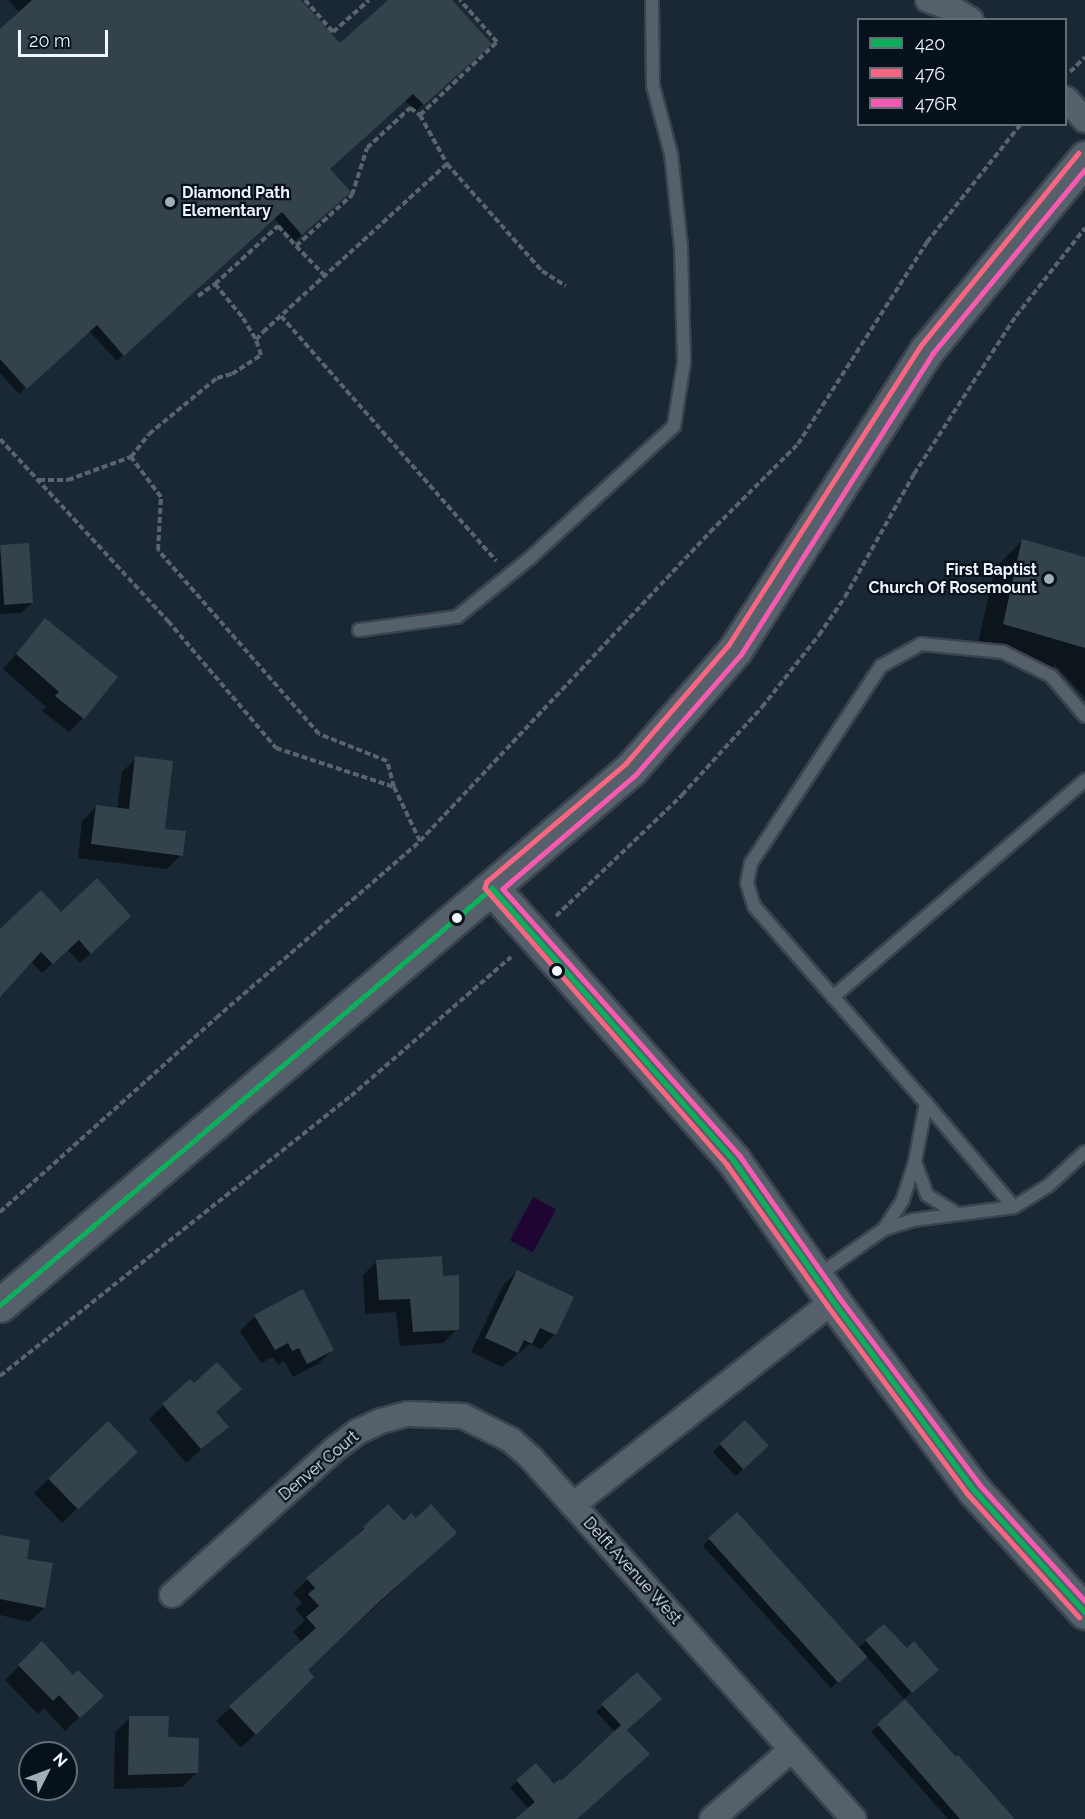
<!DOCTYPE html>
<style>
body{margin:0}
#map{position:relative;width:1085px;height:1819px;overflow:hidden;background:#1a2836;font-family:Raleway,sans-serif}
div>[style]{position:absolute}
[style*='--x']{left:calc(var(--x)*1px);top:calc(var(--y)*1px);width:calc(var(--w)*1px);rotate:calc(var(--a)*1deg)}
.water>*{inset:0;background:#1f0531;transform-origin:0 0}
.shadow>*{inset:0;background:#0007;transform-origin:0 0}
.building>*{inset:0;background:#34424c;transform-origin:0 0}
.path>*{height:4px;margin-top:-2px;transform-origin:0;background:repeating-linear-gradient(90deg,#5b646c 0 6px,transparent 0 9px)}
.roads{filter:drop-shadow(2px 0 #3b434d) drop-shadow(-2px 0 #3b434d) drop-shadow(0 2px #3b434d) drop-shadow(0 -2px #3b434d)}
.lane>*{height:12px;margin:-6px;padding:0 6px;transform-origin:6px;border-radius:6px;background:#56606b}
.street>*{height:24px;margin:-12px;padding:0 12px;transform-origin:12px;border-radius:12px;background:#56606b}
.secondary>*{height:33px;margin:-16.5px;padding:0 16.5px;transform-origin:16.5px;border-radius:16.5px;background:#56606b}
.bus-1>*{height:4.5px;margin:-2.25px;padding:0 2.25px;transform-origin:2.25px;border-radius:2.25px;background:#0daf5c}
.bus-2>*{height:4.5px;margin:-2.25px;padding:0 2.25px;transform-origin:2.25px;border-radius:2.25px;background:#fa6682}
.bus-3>*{height:4.5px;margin:-2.25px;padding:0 2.25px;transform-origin:2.25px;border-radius:2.25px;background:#f75aaf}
.dots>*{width:16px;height:16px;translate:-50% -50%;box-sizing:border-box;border:3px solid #06111c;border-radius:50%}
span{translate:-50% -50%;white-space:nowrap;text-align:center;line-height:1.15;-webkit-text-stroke:4.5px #06111c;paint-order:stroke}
.poi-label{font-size:16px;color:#eff6fc;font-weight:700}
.left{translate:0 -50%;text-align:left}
.right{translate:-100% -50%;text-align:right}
.street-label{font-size:16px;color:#eff6fc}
.legend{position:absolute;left:857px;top:18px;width:210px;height:108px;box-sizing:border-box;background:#06111c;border:2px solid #636d76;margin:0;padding:8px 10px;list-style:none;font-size:18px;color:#eff6fc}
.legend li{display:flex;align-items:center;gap:12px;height:30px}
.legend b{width:30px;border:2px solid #636d76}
.north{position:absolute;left:18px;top:1741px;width:60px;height:60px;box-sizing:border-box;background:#06111c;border:2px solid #636d76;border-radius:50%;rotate:48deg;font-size:16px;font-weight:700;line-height:24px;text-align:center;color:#eff6fc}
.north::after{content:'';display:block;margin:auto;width:21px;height:27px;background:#a4aeb7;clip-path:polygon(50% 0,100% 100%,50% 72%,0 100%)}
.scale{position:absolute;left:18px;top:30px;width:90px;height:27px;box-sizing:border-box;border:3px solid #eff6fc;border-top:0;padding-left:8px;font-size:18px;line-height:21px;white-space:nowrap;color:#eff6fc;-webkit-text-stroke:4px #06111c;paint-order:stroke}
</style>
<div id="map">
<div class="water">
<i style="left:533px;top:1197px;width:26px;height:49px;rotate:28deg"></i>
</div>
<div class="shadow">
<i style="clip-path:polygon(8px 0,299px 0,340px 45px,408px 0,450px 0,483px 51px,416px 111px,405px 100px,329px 169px,342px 198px,295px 241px,274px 218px,117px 361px,89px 331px,19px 394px,0 373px,0 31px,20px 13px)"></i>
<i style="clip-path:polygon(1022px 541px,1085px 558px,1085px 697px,1055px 665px,1048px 672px,976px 651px,995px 568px)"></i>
<i style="clip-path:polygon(0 547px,32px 603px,21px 613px,0 614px)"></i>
<i style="clip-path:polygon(45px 620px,83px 718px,69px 732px,42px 711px,46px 707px,3px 669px)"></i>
<i style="clip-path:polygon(136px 758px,163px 830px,181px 855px,167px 869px,78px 858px,82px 821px,96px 807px,117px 809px,122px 772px)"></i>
<i style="clip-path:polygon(119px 926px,80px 963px,67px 949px,42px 973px,30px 961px,0 995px,0 931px)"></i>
<i style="clip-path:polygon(377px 1261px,442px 1278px,457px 1329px,443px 1343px,400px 1346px,396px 1312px,365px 1314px,363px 1275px)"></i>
<i style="clip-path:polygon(517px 1271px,555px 1334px,541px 1349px,530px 1344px,502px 1367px,471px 1352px,503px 1286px)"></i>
<i style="clip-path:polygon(302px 1291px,332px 1350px,318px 1364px,293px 1377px,284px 1361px,278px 1365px,273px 1357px,261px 1363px,240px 1331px,254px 1317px)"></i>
<i style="clip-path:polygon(164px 1405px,214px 1413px,227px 1427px,186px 1463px,149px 1419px)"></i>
<i style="left:745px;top:1422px;width:33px;height:44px;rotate:47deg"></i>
<i style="clip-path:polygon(107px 1423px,122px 1466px,62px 1523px,34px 1493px)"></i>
<i style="clip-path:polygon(416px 1520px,455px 1533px,306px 1671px,312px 1677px,241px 1748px,216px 1721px,302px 1642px,293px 1632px,305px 1620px,295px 1609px,302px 1603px,293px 1593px,364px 1528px)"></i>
<i style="clip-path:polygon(0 1536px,25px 1560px,44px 1608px,29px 1622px,0 1615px)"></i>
<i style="clip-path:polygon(709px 1539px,857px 1649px,866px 1641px,907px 1650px,930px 1676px,904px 1699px,866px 1656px,831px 1688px,703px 1546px)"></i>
<i style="clip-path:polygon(42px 1644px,87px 1710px,65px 1731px,44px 1708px,38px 1714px,5px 1680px)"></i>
<i style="clip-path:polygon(637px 1674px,625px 1731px,575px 1819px,518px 1819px,529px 1809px,510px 1788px,536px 1765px,554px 1787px,561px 1783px,616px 1733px,596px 1712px)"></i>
<i style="clip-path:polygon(905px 1702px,955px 1760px,1015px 1819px,948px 1819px,871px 1732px)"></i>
<i style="clip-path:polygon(130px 1718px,197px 1773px,182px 1787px,114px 1789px,115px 1732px)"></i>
</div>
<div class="building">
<i style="clip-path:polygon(32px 0,301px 0,340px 43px,388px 0,452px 0,492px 44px,424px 105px,413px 94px,330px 169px,351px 192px,302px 235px,282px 212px,124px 356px,97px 325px,27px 389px,0 359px,0 29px)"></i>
<i style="clip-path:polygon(1022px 539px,1085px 557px,1085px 648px,1003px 624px)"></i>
<i style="left:29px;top:543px;width:60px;height:29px;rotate:86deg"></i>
<i style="clip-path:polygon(45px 618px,118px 677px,84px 719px,55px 696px,59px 692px,16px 654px)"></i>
<i style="clip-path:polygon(135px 756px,173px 761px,165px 829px,186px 831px,183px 856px,91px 844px,96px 805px,129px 809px)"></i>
<i style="clip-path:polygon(97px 878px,131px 916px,91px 954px,79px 940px,53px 964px,41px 952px,0 997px,0 929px,41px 890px,61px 912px)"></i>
<i style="clip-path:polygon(442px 1256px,443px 1276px,459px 1275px,459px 1330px,413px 1332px,410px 1299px,379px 1300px,376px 1260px)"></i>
<i style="clip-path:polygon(517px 1270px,574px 1297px,556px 1335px,540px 1328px,532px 1344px,524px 1340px,518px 1353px,485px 1338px)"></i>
<i style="clip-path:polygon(303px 1289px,334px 1350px,307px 1364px,299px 1348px,292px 1351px,288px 1343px,275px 1350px,254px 1315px)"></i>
<i style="clip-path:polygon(217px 1362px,242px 1389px,216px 1412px,229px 1427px,201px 1449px,162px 1404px,190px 1379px,194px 1383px)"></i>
<i style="left:745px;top:1420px;width:35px;height:35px;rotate:47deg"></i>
<i style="left:108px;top:1421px;width:43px;height:83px;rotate:46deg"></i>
<i style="clip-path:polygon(388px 1504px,404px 1521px,411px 1513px,416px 1518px,431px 1504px,457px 1533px,379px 1602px,308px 1670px,314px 1677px,256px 1735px,229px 1706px,316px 1628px,306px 1617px,319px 1606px,308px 1594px,315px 1588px,306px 1578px,364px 1529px,363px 1527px)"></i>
<i style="left:737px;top:1512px;width:195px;height:39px;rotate:48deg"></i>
<i style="clip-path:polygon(0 1535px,30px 1540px,27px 1559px,53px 1563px,45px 1608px,0 1599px)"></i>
<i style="clip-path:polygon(884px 1624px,907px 1648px,914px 1641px,939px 1670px,912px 1693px,865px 1640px)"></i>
<i style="clip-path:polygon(42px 1641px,73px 1675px,78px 1670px,104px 1696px,80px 1718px,59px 1695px,53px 1701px,18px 1665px)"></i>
<i style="clip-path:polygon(637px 1672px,662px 1699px,627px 1730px,650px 1754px,577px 1819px,515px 1819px,535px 1802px,516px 1780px,536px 1763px,554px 1784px,560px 1779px,561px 1781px,621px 1725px,601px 1704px)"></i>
<i style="clip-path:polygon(905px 1699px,956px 1757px,958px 1755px,1015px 1819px,960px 1819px,877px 1724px)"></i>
<i style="clip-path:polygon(129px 1716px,169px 1716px,168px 1737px,199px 1738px,198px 1773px,128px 1775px)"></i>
</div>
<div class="path">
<i style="--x:305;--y:0;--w:43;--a:48.8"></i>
<i style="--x:333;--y:32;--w:48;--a:-41.6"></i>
<i style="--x:1070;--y:72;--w:21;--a:-45"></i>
<i style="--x:420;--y:115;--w:56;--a:61.1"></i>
<i style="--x:296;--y:246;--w:42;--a:46"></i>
<i style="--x:215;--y:284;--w:44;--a:50.5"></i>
<i style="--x:243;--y:318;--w:26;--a:59"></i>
<i style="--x:198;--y:296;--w:21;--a:-35"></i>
<i style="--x:215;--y:284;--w:86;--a:-42.6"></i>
<i style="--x:278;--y:226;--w:27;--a:48"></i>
<i style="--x:296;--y:246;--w:76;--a:-42.3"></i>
<i style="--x:352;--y:195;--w:49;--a:-72.3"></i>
<i style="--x:367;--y:148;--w:59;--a:-42.9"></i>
<i style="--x:410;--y:108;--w:12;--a:35"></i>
<i style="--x:420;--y:115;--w:106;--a:-43.5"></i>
<i style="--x:497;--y:42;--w:56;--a:-131.4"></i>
<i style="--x:281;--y:316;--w:326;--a:48.7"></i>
<i style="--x:0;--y:439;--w:248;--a:47.3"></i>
<i style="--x:168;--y:621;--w:167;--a:49.6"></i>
<i style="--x:276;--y:748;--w:124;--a:18.3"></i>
<i style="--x:394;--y:787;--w:60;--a:64.3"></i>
<i style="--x:39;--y:480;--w:29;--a:0"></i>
<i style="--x:68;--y:480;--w:67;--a:-20.1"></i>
<i style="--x:394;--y:787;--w:27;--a:-105"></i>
<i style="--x:387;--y:761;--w:73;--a:-158.3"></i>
<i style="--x:319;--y:734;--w:244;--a:-131.2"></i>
<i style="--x:158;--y:550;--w:53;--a:-86.8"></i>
<i style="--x:161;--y:497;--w:50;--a:-126.9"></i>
<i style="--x:131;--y:457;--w:29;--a:-52"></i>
<i style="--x:149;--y:434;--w:88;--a:-39.5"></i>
<i style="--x:217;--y:378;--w:16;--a:-15"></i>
<i style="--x:232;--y:374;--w:35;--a:-33"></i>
<i style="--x:261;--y:355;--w:16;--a:-108"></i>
<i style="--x:256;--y:340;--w:11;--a:-49"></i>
<i style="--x:263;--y:332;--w:249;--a:-42.4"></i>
<i style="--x:447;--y:164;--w:143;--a:48.4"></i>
<i style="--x:542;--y:271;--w:28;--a:32"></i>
<i style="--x:556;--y:916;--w:175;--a:-43.8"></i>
<i style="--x:682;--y:795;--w:119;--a:-47.7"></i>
<i style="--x:762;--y:707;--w:92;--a:-51.6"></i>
<i style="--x:819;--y:635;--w:46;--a:-55.6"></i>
<i style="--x:845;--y:597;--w:141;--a:-60.7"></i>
<i style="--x:914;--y:474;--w:188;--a:-57.2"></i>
<i style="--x:1016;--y:316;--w:112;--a:-51.9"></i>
<i style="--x:0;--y:1212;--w:290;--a:-41.9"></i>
<i style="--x:216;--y:1018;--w:270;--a:-40.9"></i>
<i style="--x:420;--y:841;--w:424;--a:-46.8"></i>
<i style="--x:710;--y:532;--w:124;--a:-45"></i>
<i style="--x:798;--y:444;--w:240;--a:-57.4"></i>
<i style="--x:927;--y:242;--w:151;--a:-51.5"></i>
<i style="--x:0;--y:1376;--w:449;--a:-38.6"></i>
<i style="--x:351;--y:1096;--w:212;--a:-41"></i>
</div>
<div class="roads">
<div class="lane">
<i style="--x:359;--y:630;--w:99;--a:-7.6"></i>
<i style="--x:457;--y:617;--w:94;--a:-38.9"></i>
<i style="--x:530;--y:558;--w:195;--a:-42.5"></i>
<i style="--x:674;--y:426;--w:65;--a:-81.1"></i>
<i style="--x:684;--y:362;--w:115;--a:-91.5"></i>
<i style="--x:681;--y:247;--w:94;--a:-96.1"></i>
<i style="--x:671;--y:154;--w:70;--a:-104.8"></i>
<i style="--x:653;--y:86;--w:86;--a:-90.7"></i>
<i style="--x:1085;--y:716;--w:52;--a:-130.4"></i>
<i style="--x:1051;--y:676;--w:54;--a:-153.4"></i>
<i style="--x:1003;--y:652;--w:82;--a:-174.4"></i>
<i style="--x:921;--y:644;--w:46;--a:151.2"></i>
<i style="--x:881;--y:666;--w:236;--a:123.4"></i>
<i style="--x:751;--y:863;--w:20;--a:101"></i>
<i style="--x:747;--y:883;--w:24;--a:73"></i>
<i style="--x:754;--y:906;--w:262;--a:48.9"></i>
<i style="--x:926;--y:1103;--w:60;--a:100.6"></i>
<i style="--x:915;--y:1162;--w:40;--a:108"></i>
<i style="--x:903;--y:1200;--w:35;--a:123"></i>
<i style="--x:884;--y:1229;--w:30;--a:-17"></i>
<i style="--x:913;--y:1220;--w:102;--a:-7.3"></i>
<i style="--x:1014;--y:1207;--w:40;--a:-32"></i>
<i style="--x:1048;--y:1186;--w:50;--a:-42.6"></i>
<i style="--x:833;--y:997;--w:333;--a:-40.7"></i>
<i style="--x:926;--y:1103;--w:136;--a:49.8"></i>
<i style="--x:915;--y:1162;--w:35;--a:70"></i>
<i style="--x:927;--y:1195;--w:36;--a:32"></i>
<i style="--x:816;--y:1277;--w:83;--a:-35.2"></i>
</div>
<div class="street">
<i style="--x:928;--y:0;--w:24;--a:19"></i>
<i style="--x:951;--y:8;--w:23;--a:31"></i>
<i style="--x:1066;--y:99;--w:28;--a:48"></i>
<i style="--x:573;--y:1505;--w:330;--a:-38.1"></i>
<i style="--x:172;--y:1595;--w:220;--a:-41.9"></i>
<i style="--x:336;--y:1448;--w:26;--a:-37"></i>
<i style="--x:357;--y:1432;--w:26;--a:-25"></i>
<i style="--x:381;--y:1421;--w:28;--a:-15"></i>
<i style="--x:408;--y:1414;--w:55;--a:2.1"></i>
<i style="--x:463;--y:1416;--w:54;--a:26.6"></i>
<i style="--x:511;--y:1440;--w:27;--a:42"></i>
<i style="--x:531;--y:1458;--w:484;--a:48.2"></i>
<i style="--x:712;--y:1819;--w:105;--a:-41.1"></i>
</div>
<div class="secondary">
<i style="--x:492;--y:888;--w:365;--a:48.4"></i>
<i style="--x:734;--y:1161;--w:171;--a:54.7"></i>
<i style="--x:833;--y:1301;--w:236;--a:53.3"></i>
<i style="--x:974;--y:1490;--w:165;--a:47.7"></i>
<i style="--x:0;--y:1305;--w:828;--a:-40.35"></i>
<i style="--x:631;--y:769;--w:158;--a:-48.8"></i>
<i style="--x:735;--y:650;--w:356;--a:-57.4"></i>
<i style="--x:927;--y:350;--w:249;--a:-50.5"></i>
</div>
</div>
<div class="bus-1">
<i style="--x:492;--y:888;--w:365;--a:48.4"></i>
<i style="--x:734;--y:1161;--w:171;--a:54.7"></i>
<i style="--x:833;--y:1301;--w:236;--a:53.3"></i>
<i style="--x:974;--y:1490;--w:165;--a:47.7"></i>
<i style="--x:0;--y:1305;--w:645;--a:-40.28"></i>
</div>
<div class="bus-2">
<i style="--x:1079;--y:153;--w:249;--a:129.3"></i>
<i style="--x:921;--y:346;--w:355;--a:122.7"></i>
<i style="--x:729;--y:645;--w:157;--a:130.9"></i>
<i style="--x:626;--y:764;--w:182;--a:139.7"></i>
<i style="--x:487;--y:882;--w:6;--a:108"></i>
<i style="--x:485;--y:888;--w:369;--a:48.8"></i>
<i style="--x:728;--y:1166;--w:171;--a:54.5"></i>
<i style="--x:827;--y:1305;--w:236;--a:53.3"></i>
<i style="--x:968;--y:1494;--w:166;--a:47.9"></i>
</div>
<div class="bus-3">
<i style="--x:1085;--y:170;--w:239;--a:129.6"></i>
<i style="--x:933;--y:354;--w:357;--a:122.5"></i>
<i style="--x:741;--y:655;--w:159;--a:131.2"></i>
<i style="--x:636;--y:775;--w:175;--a:139.4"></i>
<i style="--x:503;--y:889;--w:357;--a:48.4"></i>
<i style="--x:740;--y:1156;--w:172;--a:54.9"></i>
<i style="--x:839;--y:1297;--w:235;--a:53.1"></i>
<i style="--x:980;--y:1485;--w:156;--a:47.8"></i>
</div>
<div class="dots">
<i style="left:170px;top:202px;background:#a4aeb7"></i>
<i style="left:1049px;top:579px;background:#a4aeb7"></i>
<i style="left:457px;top:918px;background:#eff6fc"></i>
<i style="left:557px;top:971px;background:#eff6fc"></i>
</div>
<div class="poi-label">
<span class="left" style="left:182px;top:202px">Diamond Path<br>Elementary</span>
<span class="right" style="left:1037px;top:579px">First Baptist<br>Church Of Rosemount</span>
</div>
<div class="street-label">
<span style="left:319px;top:1466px;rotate:-40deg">Denver Court</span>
<span style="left:632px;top:1571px;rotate:48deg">Delft Avenue West</span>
</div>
<ul class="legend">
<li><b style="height:8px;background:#0daf5c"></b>420</li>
<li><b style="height:8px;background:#fa6682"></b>476</li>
<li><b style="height:8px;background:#f75aaf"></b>476R</li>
</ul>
<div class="north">N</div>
<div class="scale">20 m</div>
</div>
